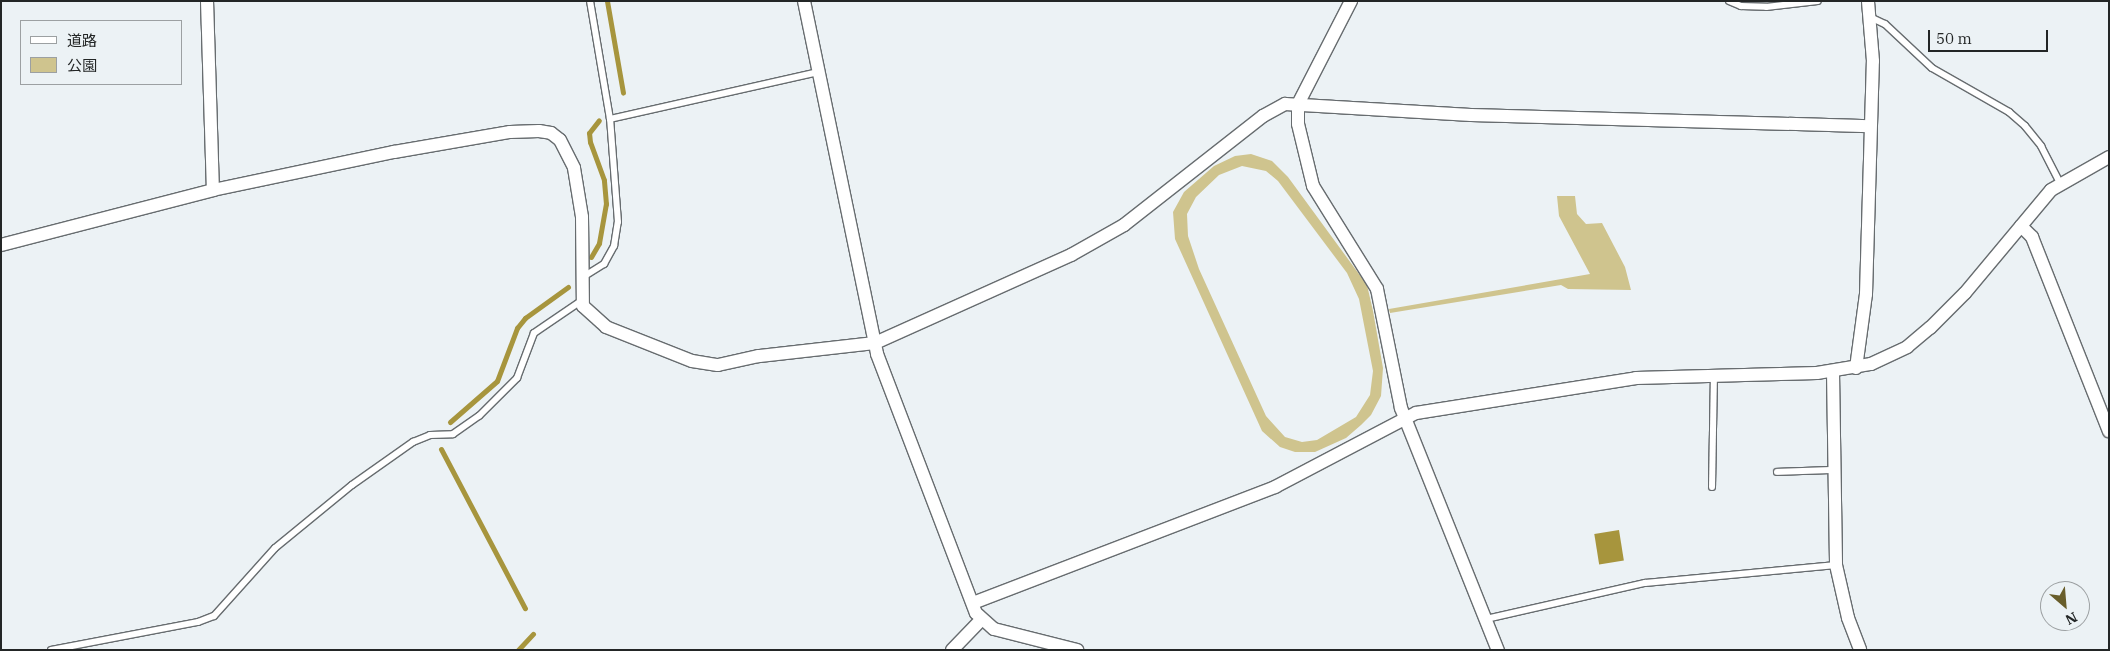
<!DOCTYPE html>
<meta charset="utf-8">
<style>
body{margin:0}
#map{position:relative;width:2110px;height:651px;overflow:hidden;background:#ecf2f5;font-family:"IBM Plex Serif","Noto Sans JP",serif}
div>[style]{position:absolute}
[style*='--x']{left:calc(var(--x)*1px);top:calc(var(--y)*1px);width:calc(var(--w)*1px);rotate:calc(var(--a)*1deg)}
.green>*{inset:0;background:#cfc48e}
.water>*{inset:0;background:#a7953d;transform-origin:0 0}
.stream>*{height:5px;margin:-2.5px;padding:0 2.5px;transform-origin:2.5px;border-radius:2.5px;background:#a7953d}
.roads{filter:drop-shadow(1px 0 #676c6f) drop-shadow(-1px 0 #676c6f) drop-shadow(0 1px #676c6f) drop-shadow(0 -1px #676c6f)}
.lane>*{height:6px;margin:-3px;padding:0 3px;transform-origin:3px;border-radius:3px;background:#fff}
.street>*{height:12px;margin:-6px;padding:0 6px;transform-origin:6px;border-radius:6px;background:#fff}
span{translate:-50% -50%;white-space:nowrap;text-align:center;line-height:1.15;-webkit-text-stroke:5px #ecf2f5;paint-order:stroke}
.frame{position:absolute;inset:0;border:2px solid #232626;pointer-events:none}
.legend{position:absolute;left:20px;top:20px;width:162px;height:65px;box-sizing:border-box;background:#ecf2f5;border:1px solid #9ca0a2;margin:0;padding:6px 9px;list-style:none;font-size:15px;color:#232626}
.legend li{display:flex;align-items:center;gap:10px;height:25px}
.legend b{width:25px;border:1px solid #9ca0a2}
.north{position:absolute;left:2040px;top:581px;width:50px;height:50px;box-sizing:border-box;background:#ecf2f5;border:1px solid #9ca0a2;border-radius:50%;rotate:153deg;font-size:14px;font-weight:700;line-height:20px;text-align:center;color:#232626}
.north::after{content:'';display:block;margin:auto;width:18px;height:22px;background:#695e2b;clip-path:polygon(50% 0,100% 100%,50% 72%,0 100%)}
.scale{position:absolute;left:1928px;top:30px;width:120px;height:22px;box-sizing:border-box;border:2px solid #232626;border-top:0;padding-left:6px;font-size:15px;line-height:18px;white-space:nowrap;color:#232626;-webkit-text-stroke:4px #ecf2f5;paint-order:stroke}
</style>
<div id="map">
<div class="green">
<i style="clip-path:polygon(evenodd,1251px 154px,1272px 161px,1288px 177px,1367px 285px,1373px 311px,1383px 368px,1381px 396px,1371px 415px,1361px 425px,1346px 438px,1315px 452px,1295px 452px,1280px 447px,1262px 431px,1175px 239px,1173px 212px,1184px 192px,1214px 166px,1235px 156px,1251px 154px,1242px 166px,1266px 171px,1278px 181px,1347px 273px,1359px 299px,1373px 371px,1370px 395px,1356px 417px,1317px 440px,1302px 442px,1285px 437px,1266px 416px,1199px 269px,1188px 236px,1187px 214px,1196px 197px,1219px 175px,1242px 166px)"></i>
<i style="clip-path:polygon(1557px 196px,1575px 196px,1577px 214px,1586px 224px,1602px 223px,1625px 267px,1631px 290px,1568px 289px,1561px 285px,1390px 313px,1389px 309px,1590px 274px,1559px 216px)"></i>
</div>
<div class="water">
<i style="left:1619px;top:530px;width:31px;height:25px;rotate:81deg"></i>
</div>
<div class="stream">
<i style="--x:607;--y:1;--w:93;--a:80.1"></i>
<i style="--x:591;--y:257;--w:16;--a:-60"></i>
<i style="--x:599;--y:243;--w:40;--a:-80"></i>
<i style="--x:606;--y:204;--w:24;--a:-95"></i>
<i style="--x:604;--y:180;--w:40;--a:-110.2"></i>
<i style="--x:590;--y:142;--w:9;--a:-96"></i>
<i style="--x:589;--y:133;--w:16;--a:-52"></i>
<i style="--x:450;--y:422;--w:62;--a:-41.1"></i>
<i style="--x:497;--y:381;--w:57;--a:-69.3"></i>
<i style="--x:517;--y:328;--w:13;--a:-51"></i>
<i style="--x:525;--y:318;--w:53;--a:-35.8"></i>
<i style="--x:441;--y:449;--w:180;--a:62.2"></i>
<i style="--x:518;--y:650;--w:22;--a:-47"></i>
</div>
<div class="roads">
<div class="lane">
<i style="--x:1729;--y:1;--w:13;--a:23"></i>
<i style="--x:1741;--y:6;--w:25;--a:2"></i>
<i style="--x:1766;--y:7;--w:52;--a:-6.6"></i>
<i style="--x:1872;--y:18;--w:14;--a:25"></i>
<i style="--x:1885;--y:24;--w:64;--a:43.1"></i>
<i style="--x:1932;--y:68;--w:89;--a:29.7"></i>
<i style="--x:2009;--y:112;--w:21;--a:41"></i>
<i style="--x:2025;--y:126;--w:26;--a:51"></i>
<i style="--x:2041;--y:146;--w:42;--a:62.8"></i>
<i style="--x:610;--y:119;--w:214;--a:-12.7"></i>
<i style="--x:583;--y:277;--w:25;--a:-32"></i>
<i style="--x:604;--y:264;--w:21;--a:-61"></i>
<i style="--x:614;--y:246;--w:24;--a:-81"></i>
<i style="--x:618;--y:222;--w:103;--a:-94.4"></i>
<i style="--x:610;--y:119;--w:120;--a:-99.6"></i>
<i style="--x:1777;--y:472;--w:58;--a:-2"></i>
<i style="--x:1712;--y:487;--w:113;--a:-89"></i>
<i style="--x:1486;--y:619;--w:163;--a:-12.8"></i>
<i style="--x:1645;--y:583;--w:192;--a:-5.4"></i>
<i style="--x:51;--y:650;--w:150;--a:-10.8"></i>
<i style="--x:198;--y:622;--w:17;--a:-21"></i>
<i style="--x:214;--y:616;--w:91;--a:-48.1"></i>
<i style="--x:275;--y:548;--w:99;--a:-39.3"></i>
<i style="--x:352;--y:485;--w:75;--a:-35.2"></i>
<i style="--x:413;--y:442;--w:18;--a:-22"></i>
<i style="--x:430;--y:435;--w:23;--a:-2"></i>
<i style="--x:453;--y:434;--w:32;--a:-35"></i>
<i style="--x:479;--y:416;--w:54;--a:-45"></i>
<i style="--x:517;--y:378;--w:48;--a:-69.3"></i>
<i style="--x:534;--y:333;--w:57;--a:-34.2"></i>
</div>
<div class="street">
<i style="--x:207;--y:1;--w:189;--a:88.2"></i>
<i style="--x:804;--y:1;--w:360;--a:78.3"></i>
<i style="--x:877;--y:354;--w:277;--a:69.1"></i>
<i style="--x:976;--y:613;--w:24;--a:42"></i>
<i style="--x:994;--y:629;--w:86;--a:14.2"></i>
<i style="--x:1351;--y:1;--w:116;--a:117.2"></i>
<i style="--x:1298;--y:104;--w:20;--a:90"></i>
<i style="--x:1298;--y:124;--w:64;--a:76.4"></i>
<i style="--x:1313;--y:186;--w:121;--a:58.1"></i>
<i style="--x:1377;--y:289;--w:121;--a:78.6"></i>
<i style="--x:1401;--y:408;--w:261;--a:68.2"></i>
<i style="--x:2021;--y:226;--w:16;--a:45"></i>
<i style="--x:2032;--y:237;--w:209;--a:68.4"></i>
<i style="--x:1;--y:245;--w:219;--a:-14.5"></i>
<i style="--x:213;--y:190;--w:185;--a:-11.9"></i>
<i style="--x:394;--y:152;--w:118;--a:-9.8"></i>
<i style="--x:510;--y:132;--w:29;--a:-2"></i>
<i style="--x:539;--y:131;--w:12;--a:9"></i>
<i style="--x:551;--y:133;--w:11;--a:38"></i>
<i style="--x:560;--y:140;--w:31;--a:63"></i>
<i style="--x:574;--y:168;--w:50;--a:80.7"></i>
<i style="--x:582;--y:217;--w:89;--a:89.4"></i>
<i style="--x:583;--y:306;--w:31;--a:42"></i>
<i style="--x:606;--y:327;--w:92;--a:21.6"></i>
<i style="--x:692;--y:361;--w:26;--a:9"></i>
<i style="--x:718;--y:365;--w:42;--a:-12.4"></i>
<i style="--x:759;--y:356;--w:117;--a:-6.4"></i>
<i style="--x:875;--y:343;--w:215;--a:-24.2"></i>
<i style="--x:1071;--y:255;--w:61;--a:-29.5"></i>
<i style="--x:1124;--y:225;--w:177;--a:-38.1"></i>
<i style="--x:1263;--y:116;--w:25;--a:-29"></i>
<i style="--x:1285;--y:104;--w:186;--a:3.4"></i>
<i style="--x:1471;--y:115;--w:399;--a:1.6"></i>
<i style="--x:1856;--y:368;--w:75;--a:-82.3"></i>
<i style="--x:1866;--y:294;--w:233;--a:-88.3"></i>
<i style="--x:1873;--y:61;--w:60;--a:-94.8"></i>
<i style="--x:1833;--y:372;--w:193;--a:89.1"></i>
<i style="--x:1836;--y:565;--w:54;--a:77.2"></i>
<i style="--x:1848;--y:618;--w:34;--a:69"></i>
<i style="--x:973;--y:603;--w:324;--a:-21"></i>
<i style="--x:1275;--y:487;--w:159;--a:-27.7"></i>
<i style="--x:1416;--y:413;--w:223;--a:-9"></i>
<i style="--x:1636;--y:378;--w:181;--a:-1.6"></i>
<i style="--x:1817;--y:373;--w:55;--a:-9.5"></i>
<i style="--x:1871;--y:364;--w:40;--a:-25"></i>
<i style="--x:1907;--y:347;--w:30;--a:-40"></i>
<i style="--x:1930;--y:328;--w:49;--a:-45"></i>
<i style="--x:1965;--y:293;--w:134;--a:-50.1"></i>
<i style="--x:2051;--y:190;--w:67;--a:-29.6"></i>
<i style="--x:952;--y:650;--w:42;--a:-46"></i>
</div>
</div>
<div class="frame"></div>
<ul class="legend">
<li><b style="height:6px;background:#fff"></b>道路</li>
<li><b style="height:14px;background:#cfc48e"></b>公園</li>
</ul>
<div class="north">N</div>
<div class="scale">50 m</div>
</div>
